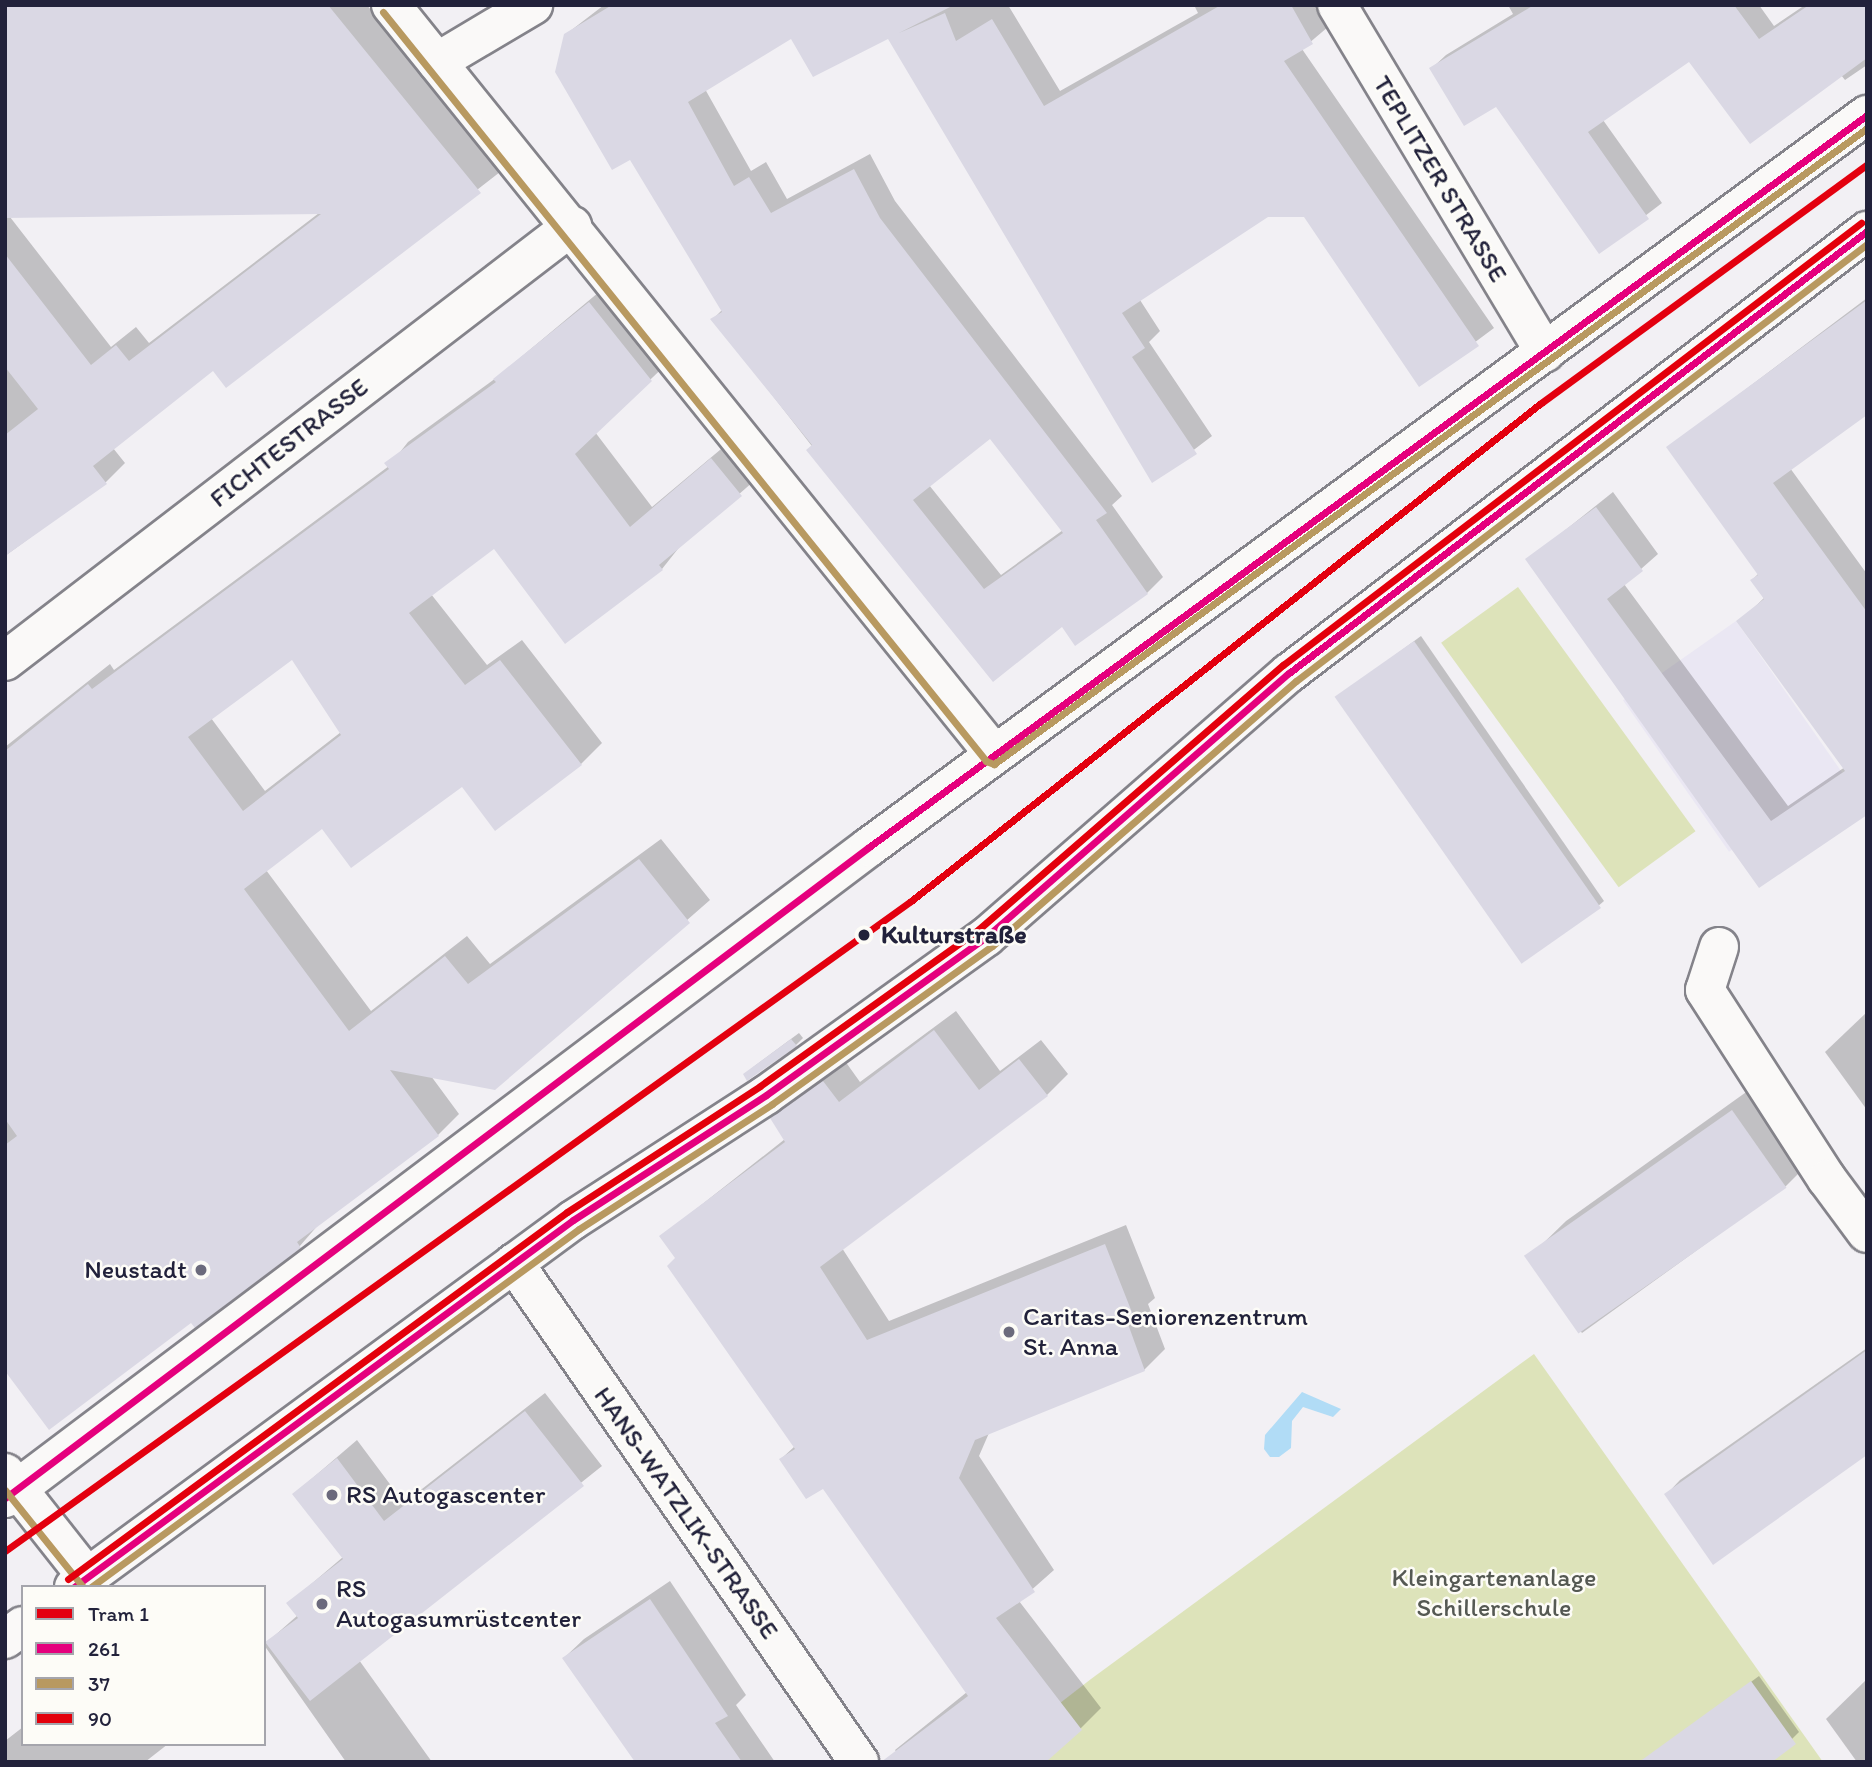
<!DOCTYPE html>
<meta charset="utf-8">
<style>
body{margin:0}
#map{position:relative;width:1872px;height:1767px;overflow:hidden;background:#f2f0f4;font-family:Itim,sans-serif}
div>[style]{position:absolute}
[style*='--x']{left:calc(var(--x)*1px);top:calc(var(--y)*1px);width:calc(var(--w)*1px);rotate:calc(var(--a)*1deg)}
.built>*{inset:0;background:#eae7f3;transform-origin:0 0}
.green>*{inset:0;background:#dde3ba;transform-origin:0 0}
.water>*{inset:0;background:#b1dcf6}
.shadow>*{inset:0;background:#0003}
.building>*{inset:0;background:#dad8e4;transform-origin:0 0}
.roads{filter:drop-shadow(2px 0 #84838a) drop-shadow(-2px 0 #84838a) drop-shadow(0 2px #84838a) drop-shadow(0 -2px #84838a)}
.street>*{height:38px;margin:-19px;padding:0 19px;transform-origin:19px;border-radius:19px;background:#faf9f8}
.secondary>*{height:38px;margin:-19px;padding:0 19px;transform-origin:19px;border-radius:19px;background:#faf9f8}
.bus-1>*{height:7px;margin:-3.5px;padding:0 3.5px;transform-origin:3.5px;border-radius:3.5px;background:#e5007d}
.bus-2>*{height:7px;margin:-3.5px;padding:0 3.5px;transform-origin:3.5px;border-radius:3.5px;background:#b89960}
.bus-3>*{height:7px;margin:-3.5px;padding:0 3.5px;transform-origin:3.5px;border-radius:3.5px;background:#e3000b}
.tram-1>*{height:7px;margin:-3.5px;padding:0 3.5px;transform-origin:3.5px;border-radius:3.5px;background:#e3000f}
.dots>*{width:19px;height:19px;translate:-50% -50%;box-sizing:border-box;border:4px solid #fdfcf7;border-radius:50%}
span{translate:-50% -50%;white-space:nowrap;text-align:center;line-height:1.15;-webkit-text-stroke:5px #fdfcf7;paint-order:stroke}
.street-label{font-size:26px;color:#22223b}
.stop-label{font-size:26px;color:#22223b;font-weight:700}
.left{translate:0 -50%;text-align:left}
.poi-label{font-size:26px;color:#22223b}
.right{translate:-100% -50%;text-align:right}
.park-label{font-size:26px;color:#555953}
.frame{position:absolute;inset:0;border:7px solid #22223b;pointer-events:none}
.legend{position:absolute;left:21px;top:1585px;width:245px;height:161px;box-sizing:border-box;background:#fdfcf7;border:2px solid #a5a5ac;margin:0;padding:9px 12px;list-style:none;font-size:21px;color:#22223b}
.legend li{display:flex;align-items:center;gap:14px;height:35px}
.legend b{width:35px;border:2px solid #a5a5ac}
</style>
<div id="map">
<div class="built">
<i style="left:1736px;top:621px;width:185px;height:138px;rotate:55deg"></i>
</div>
<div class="green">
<i style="left:1518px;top:587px;width:302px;height:95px;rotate:54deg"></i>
<i style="clip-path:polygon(1534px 1354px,1823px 1762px,984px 1762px,1091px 1679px)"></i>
</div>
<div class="water">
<i style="clip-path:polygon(1302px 1392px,1341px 1409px,1333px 1417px,1303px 1407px,1292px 1421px,1291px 1448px,1279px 1457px,1270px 1457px,1264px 1449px,1265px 1435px)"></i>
</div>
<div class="shadow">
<i style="clip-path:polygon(evenodd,5px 5px,367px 5px,500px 172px,226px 385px,213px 368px,113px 448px,125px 463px,106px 482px,5px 556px,5px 5px,319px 213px,149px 343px,136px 327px,111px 347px,10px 217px,319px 213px)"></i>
<i style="clip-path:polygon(evenodd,604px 5px,1008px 5px,1060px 91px,1198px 13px,1194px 5px,1316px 5px,1328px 27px,1302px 49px,1494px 328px,1419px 384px,1305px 215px,1268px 216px,1140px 300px,1160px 331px,1149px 342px,1212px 436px,1153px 481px,888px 36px,792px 37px,705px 89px,751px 171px,766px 162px,787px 199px,870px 154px,895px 201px,1122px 496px,1112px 505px,1163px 577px,1147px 593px,1062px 625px,994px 680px,713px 319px,723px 309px,565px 35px,604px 5px,990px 437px,1063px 530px,1001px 575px,929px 485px,990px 437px)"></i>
<i style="clip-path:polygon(1508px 5px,1759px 5px,1774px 26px,1805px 5px,1867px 5px,1867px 65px,1845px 80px,1841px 75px,1690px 59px,1603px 120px,1662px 203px,1599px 251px,1496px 105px,1431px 69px,1446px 55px,1513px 14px)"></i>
<i style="clip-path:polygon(evenodd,611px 282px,672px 359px,595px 432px,652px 507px,733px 439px,762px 474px,681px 545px,662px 569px,566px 642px,494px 547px,431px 594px,487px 665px,522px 640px,602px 743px,581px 764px,462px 785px,322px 826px,266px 870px,371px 1011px,467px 936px,490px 964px,661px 839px,710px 900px,495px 1088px,431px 1076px,459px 1114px,438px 1135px,319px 1224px,299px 1247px,191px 1321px,5px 1368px,5px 747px,110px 664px,114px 670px,389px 466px,408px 442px,496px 378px,611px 282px,292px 658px,341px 732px,265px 791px,211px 718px,292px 658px)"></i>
<i style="clip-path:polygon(1867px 298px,1867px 413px,1790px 468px,1867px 574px,1867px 810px,1759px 885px,1528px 560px,1613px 492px,1658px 554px,1624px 584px,1788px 806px,1845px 767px,1739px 622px,1764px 598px,1752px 580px,1759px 573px,1668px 448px)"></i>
<i style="clip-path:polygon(1421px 636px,1604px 901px,1597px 907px,1338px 697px)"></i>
<i style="clip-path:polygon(956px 1011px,1000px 1071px,1041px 1040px,1068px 1074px,1047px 1095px,842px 1248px,889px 1321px,1126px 1225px,1155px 1298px,1148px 1304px,1165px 1349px,1144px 1370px,989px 1433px,979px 1456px,1054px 1570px,1019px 1601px,1101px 1708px,1080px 1729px,903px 1762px,895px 1750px,967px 1692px,823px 1486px,781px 1459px,795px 1446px,662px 1236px,785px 1139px,772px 1119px,793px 1098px,845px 1061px,860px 1082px)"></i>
<i style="clip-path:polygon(1867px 1012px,1867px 1110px,1825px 1052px)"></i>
<i style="clip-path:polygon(799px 1033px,803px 1038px,796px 1045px,752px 1068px)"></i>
<i style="clip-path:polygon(1770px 1075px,1823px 1149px,1786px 1186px,1582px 1333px,1528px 1258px,1566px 1221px)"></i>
<i style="clip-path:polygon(1867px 1348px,1867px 1454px,1666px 1495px,1680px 1480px)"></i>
<i style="clip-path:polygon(545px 1393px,602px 1466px,359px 1660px,432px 1762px,346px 1762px,264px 1645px,298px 1615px,289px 1603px,343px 1557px,294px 1494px,357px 1440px,404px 1503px)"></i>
<i style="clip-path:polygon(670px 1581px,746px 1695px,736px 1705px,775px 1762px,637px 1762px,564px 1658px,584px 1639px)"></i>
<i style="clip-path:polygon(1759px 1676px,1799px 1732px,1792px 1739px,1642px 1762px)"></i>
<i style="clip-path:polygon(1867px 1679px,1867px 1762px,1857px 1762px,1826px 1719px)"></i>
<i style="clip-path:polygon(23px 1727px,23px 1744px,168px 1744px,145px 1762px,5px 1762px,5px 1741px)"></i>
</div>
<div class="building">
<i style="clip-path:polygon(5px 5px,328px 5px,481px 193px,226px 388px,213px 371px,93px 466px,107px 484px,5px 556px,5px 435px,38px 409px,5px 367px,5px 254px,91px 365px,116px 345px,129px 361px,321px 214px,5px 218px)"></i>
<i style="clip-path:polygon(evenodd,612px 5px,954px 5px,899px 33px,945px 13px,956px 41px,992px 19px,1044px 106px,1221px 5px,1291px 5px,1313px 44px,1284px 61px,1479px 346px,1419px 387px,1304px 217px,1268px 217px,1122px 313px,1145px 348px,1132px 357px,1197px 454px,1152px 483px,888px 39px,813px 77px,791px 39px,688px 102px,734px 186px,749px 177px,771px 213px,854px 169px,880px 218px,1107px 513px,1096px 520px,1148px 594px,1075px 646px,1062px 627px,993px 682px,806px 450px,812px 445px,710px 319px,722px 312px,630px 160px,612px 170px,555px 72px,564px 34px,612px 5px,990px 439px,1063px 533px,984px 589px,913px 500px,990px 439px)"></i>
<i style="clip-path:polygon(1534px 5px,1734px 5px,1759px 39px,1809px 5px,1867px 5px,1867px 58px,1750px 144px,1689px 62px,1588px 132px,1649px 219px,1599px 254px,1496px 107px,1464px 126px,1429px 68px)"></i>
<i style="clip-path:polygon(1867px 300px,1867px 415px,1773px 483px,1867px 612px,1867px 815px,1759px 888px,1525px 559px,1596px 507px,1643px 571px,1607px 599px,1771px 821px,1845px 771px,1736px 621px,1764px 599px,1750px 580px,1758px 575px,1666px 447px)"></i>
<i style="clip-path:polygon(evenodd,589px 302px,652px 381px,575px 454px,630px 527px,711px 458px,742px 496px,659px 565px,663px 570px,565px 644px,494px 549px,409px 613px,465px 685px,500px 660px,582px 765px,495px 831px,462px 787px,351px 868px,322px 829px,244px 889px,349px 1031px,445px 956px,468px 984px,639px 859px,690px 923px,495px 1090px,390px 1070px,439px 1136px,297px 1242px,301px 1248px,195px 1328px,191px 1323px,49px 1430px,5px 1371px,5px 1145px,17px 1136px,5px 1119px,5px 751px,88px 684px,92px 689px,389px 469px,384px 463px,496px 382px,493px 379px,589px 302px,292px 660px,341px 735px,243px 811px,188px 737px,292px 660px)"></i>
<i style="left:1414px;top:641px;width:326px;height:97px;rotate:55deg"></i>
<i style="clip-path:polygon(934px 1030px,979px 1090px,1019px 1059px,1048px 1096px,820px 1267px,867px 1340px,1105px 1244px,1135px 1320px,1128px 1324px,1145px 1371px,975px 1440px,959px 1478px,1035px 1592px,996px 1618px,1082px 1730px,1046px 1762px,881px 1762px,968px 1696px,823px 1489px,806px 1499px,779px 1459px,795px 1449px,667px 1266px,675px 1258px,659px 1236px,785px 1142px,770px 1118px,823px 1081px,839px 1102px)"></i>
<i style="clip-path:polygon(791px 1039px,797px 1046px,747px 1081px,743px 1074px)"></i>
<i style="left:1732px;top:1110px;width:95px;height:254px;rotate:55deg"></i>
<i style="clip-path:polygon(1867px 1350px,1867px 1455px,1713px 1565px,1664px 1494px)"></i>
<i style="clip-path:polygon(525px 1411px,584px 1486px,310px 1701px,265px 1642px,298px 1618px,286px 1603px,343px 1559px,292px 1494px,337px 1458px,384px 1521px)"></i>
<i style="clip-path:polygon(650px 1599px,728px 1716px,715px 1723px,742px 1762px,635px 1762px,562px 1658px)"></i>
<i style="clip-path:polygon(1751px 1681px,1796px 1744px,1772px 1762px,1639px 1762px)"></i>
</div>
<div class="roads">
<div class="street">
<i style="--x:391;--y:5;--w:962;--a:51.16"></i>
<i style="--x:1337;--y:5;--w:405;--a:59.1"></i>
<i style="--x:437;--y:62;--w:112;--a:-30.7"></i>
<i style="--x:5;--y:661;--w:715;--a:-37.5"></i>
<i style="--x:1719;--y:947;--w:45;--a:108"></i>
<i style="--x:1705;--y:990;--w:225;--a:57.2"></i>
<i style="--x:1827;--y:1179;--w:67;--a:53.5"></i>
<i style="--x:514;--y:1263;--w:607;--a:55.34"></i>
<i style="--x:5;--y:1473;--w:132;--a:51.7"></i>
</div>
<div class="secondary">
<i style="--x:5;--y:1498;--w:1082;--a:-37"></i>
<i style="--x:869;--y:847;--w:1238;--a:-36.26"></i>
<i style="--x:74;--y:1587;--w:619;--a:-36.33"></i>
<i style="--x:573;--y:1220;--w:230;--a:-32.9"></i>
<i style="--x:766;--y:1095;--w:271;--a:-35.7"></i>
<i style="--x:986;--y:937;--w:402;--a:-41.1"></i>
<i style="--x:1289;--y:673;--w:728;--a:-37.41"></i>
<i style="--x:5;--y:1639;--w:22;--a:-36"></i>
</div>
</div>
<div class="bus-1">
<i style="--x:5;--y:1498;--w:1082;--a:-37"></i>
<i style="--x:869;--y:847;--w:1238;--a:-36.26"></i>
<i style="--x:74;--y:1587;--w:619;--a:-36.33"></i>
<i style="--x:573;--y:1220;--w:230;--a:-32.9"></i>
<i style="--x:766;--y:1095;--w:271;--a:-35.7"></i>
<i style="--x:986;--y:937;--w:402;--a:-41.1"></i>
<i style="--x:1289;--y:673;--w:728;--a:-37.41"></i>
</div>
<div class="bus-2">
<i style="--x:383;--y:12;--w:962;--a:51.16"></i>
<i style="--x:986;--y:761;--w:9;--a:21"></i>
<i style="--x:994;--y:764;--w:1080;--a:-36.07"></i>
<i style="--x:5;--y:1490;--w:124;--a:51.2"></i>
<i style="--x:91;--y:1587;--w:605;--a:-36.26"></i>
<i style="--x:579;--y:1229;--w:230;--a:-32.9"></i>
<i style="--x:772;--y:1104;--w:271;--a:-35.7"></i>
<i style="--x:992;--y:946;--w:403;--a:-41.1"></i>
<i style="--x:1296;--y:681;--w:719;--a:-37.43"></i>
</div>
<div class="bus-3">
<i style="--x:68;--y:1579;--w:619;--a:-36.33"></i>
<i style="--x:567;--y:1212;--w:230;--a:-33.1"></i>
<i style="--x:760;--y:1086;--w:269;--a:-35.6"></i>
<i style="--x:979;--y:929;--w:403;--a:-41"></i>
<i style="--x:1283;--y:665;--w:728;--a:-37.41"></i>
</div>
<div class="tram-1">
<i style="--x:5;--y:1551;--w:1115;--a:-35.66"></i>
<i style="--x:911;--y:901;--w:803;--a:-38.33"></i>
<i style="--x:1541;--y:403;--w:404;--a:-36.2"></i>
</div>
<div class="dots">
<i style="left:864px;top:935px;background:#22223b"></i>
<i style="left:201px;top:1270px;background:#6b6a7c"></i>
<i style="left:1009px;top:1332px;background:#6b6a7c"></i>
<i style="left:332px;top:1495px;background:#6b6a7c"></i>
<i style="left:322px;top:1604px;background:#6b6a7c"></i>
</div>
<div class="street-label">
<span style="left:1440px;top:179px;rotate:59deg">TEPLITZER STRASSE</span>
<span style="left:289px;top:443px;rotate:-38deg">FICHTESTRASSE</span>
<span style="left:686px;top:1513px;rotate:55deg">HANS-WATZLIK-STRASSE</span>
</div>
<div class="stop-label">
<span class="left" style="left:881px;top:935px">Kulturstraße</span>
</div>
<div class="poi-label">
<span class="right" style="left:187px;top:1270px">Neustadt</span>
<span class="left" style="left:1023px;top:1332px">Caritas-Seniorenzentrum<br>St. Anna</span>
<span class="left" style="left:346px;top:1495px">RS Autogascenter</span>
<span class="left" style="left:336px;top:1604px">RS<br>Autogasumrüstcenter</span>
</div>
<div class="park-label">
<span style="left:1494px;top:1593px">Kleingartenanlage<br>Schillerschule</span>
</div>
<div class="frame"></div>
<ul class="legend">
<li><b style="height:9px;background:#e3000f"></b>Tram 1</li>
<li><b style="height:9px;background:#e5007d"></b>261</li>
<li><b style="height:9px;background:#b89960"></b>37</li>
<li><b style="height:9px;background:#e3000b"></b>90</li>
</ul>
</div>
